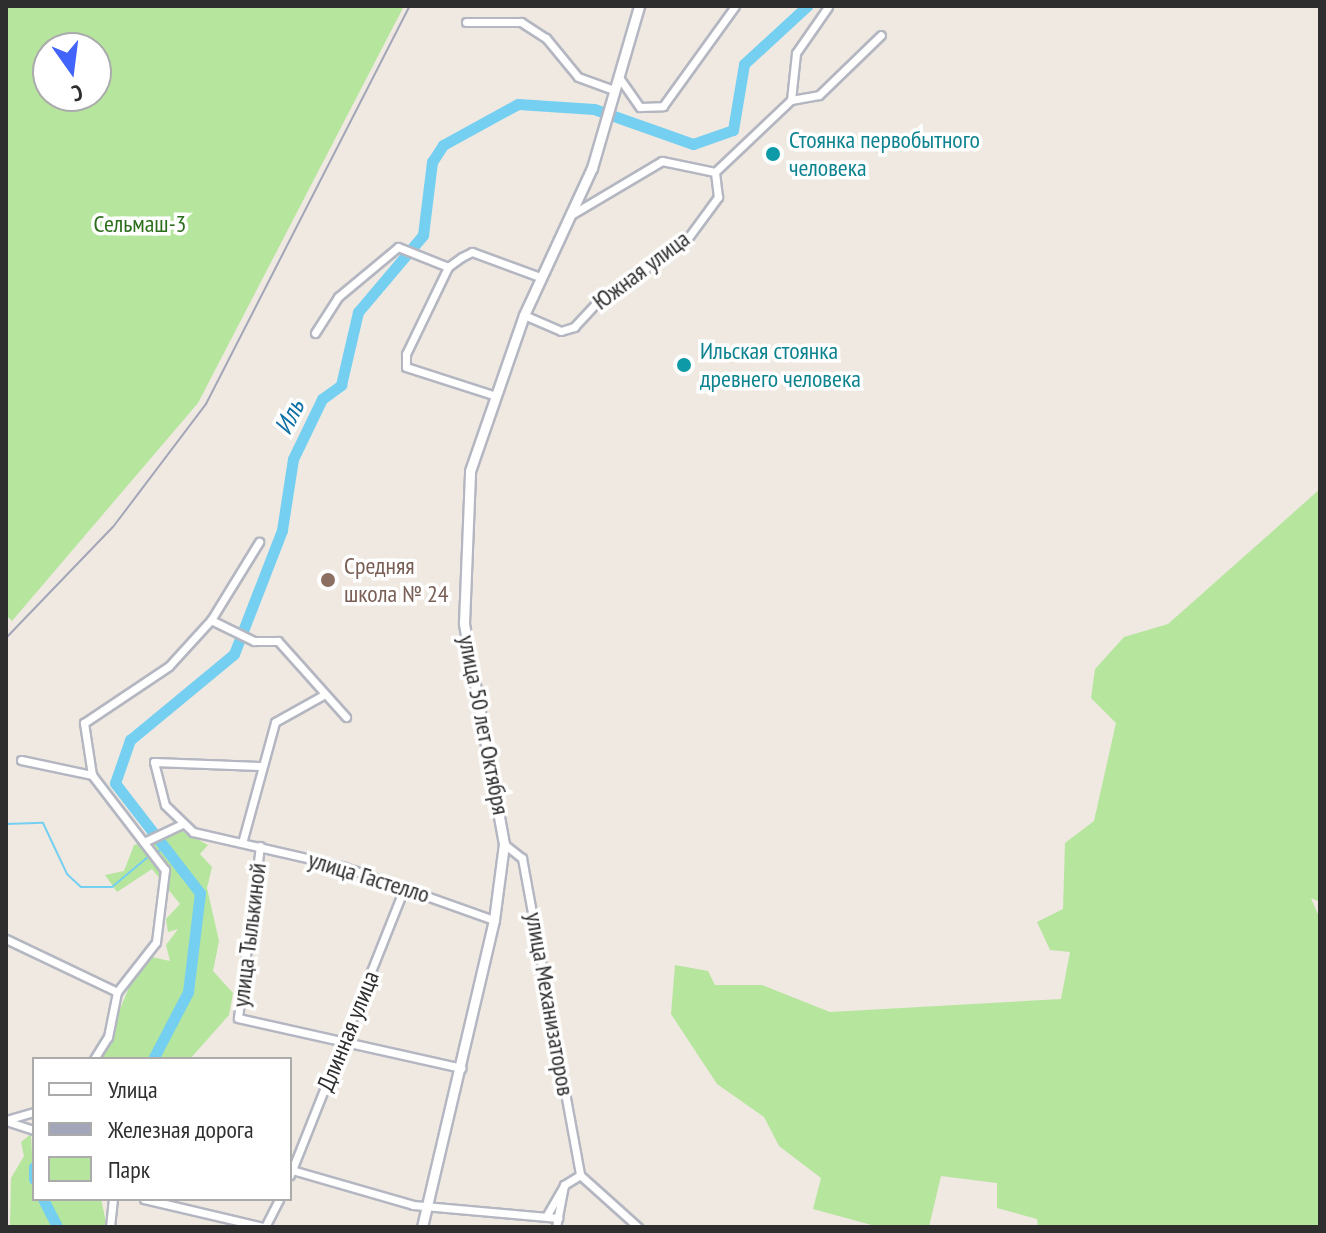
<!DOCTYPE html>
<meta charset="utf-8">
<style>
body{margin:0}
#map{position:relative;width:1326px;height:1233px;overflow:hidden;background:#efe9e1;font-family:"PT Sans Narrow",sans-serif}
div>[style]{position:absolute}
[style*='--x']{left:calc(var(--x)*1px);top:calc(var(--y)*1px);width:calc(var(--w)*1px);rotate:calc(var(--a)*1deg)}
.green>*{inset:0;background:#b6e59e}
.stream>*{height:2px;margin:-1px;padding:0 1px;transform-origin:1px;border-radius:1px;background:#75cff0}
.river>*{height:11px;margin:-5.5px;padding:0 5.5px;transform-origin:5.5px;border-radius:5.5px;background:#75cff0}
.roads{filter:drop-shadow(2px 0 #b4b7c1) drop-shadow(-2px 0 #b4b7c1) drop-shadow(0 2px #b4b7c1) drop-shadow(0 -2px #b4b7c1)}
.minor>*{height:7px;margin:-3.5px;padding:0 3.5px;transform-origin:3.5px;border-radius:3.5px;background:#fff}
.tertiary>*{height:9px;margin:-4.5px;padding:0 4.5px;transform-origin:4.5px;border-radius:4.5px;background:#fff}
.rail>*{height:2px;margin:-1px;padding:0 1px;transform-origin:1px;border-radius:1px;background:#a3a6b8}
.dots>*{width:22px;height:22px;translate:-50% -50%;box-sizing:border-box;border:4px solid #fff;border-radius:50%}
span{translate:-50% -50%;white-space:nowrap;text-align:center;line-height:1.15;-webkit-text-stroke:7px #fff;paint-order:stroke}
.culture-label{font-size:24px;color:#0d838f}
.left{translate:0 -50%;text-align:left}
.park-label{font-size:24px;color:#2c6e1b}
.street-label{font-size:24px;color:#2e2e2e}
.education-label{font-size:24px;color:#785e54}
.water-label{font-size:26px;color:#0d6fa3;font-style:italic}
.frame{position:absolute;inset:0;border:8px solid #2e2e2e;pointer-events:none}
.legend{position:absolute;left:32px;top:1057px;width:260px;height:144px;box-sizing:border-box;background:#fff;border:2px solid #ababab;margin:0;padding:10px 14px;list-style:none;font-size:24px;color:#2e2e2e}
.legend li{display:flex;align-items:center;gap:16px;height:40px}
.legend b{width:40px;border:2px solid #ababab}
.north{position:absolute;left:32px;top:32px;width:80px;height:80px;box-sizing:border-box;background:#fff;border:2px solid #ababab;border-radius:50%;rotate:166deg;font-size:22px;font-weight:700;line-height:32px;text-align:center;color:#2e2e2e}
.north::after{content:'';display:block;margin:auto;width:28px;height:36px;background:#4264fb;clip-path:polygon(50% 0,100% 100%,50% 72%,0 100%)}
</style>
<div id="map">
<div class="green">
<i style="clip-path:polygon(evenodd,6px 6px,404px 6px,198px 403px,12px 621px,6px 615px,6px 6px,48px 48px,96px 48px,96px 96px,48px 96px,48px 48px)"></i>
<i style="clip-path:polygon(1320px 489px,1320px 902px,1311px 898px,1320px 919px,1320px 1227px,1038px 1227px,1037px 1219px,997px 1208px,997px 1183px,941px 1176px,929px 1227px,879px 1227px,813px 1209px,821px 1178px,779px 1146px,764px 1117px,717px 1084px,671px 1014px,675px 965px,708px 971px,715px 985px,762px 985px,830px 1012px,1061px 999px,1070px 952px,1050px 950px,1037px 922px,1063px 909px,1065px 843px,1094px 821px,1116px 723px,1091px 698px,1095px 669px,1124px 637px,1168px 624px)"></i>
<i style="clip-path:polygon(182px 831px,208px 845px,200px 854px,212px 867px,207px 888px,219px 941px,213px 971px,233px 993px,229px 1015px,190px 1059px,99px 1059px,133px 978px,152px 957px,170px 961px,166px 945px,178px 929px,168px 932px,166px 919px,180px 904px,152px 869px,117px 892px,105px 875px,124px 871px,134px 845px)"></i>
<i style="clip-path:polygon(31px 1134px,34px 1199px,101px 1199px,107px 1227px,10px 1226px,11px 1178px,24px 1156px,21px 1142px)"></i>
</div>
<div class="stream">
<i style="--x:6;--y:824;--w:37;--a:-2"></i>
<i style="--x:43;--y:823;--w:56;--a:64.8"></i>
<i style="--x:67;--y:874;--w:19;--a:43"></i>
<i style="--x:81;--y:887;--w:31;--a:0"></i>
<i style="--x:112;--y:887;--w:48;--a:-40"></i>
<i style="--x:154;--y:853;--w:17;--a:-24"></i>
</div>
<div class="river">
<i style="--x:153;--y:1059;--w:76;--a:-62.4"></i>
<i style="--x:188;--y:992;--w:100;--a:-83.1"></i>
<i style="--x:200;--y:893;--w:139;--a:-127.7"></i>
<i style="--x:115;--y:783;--w:46;--a:-70.8"></i>
<i style="--x:130;--y:740;--w:135;--a:-39.6"></i>
<i style="--x:234;--y:654;--w:133;--a:-68.8"></i>
<i style="--x:282;--y:530;--w:72;--a:-81.2"></i>
<i style="--x:293;--y:459;--w:67;--a:-64.2"></i>
<i style="--x:322;--y:399;--w:24;--a:-36"></i>
<i style="--x:341;--y:385;--w:75;--a:-76.9"></i>
<i style="--x:358;--y:312;--w:101;--a:-49.8"></i>
<i style="--x:423;--y:235;--w:74;--a:-83"></i>
<i style="--x:432;--y:162;--w:20;--a:-57"></i>
<i style="--x:443;--y:145;--w:85;--a:-28.7"></i>
<i style="--x:518;--y:104;--w:76;--a:3.8"></i>
<i style="--x:594;--y:109;--w:105;--a:19.5"></i>
<i style="--x:693;--y:144;--w:42;--a:-19.3"></i>
<i style="--x:733;--y:130;--w:67;--a:-80.5"></i>
<i style="--x:744;--y:64;--w:86;--a:-42.6"></i>
<i style="--x:34;--y:1167;--w:12;--a:90"></i>
<i style="--x:43;--y:1199;--w:31;--a:63"></i>
</div>
<div class="roads">
<div class="minor">
<i style="--x:466;--y:22;--w:55;--a:0"></i>
<i style="--x:521;--y:22;--w:30;--a:33"></i>
<i style="--x:546;--y:38;--w:50;--a:50.6"></i>
<i style="--x:578;--y:77;--w:37;--a:20"></i>
<i style="--x:618;--y:76;--w:38;--a:55"></i>
<i style="--x:640;--y:107;--w:23;--a:-2"></i>
<i style="--x:663;--y:106;--w:123;--a:-54.2"></i>
<i style="--x:791;--y:100;--w:28;--a:-10"></i>
<i style="--x:819;--y:95;--w:86;--a:-44.1"></i>
<i style="--x:715;--y:172;--w:105;--a:-43.5"></i>
<i style="--x:791;--y:100;--w:47;--a:-83.9"></i>
<i style="--x:796;--y:53;--w:56;--a:-55.2"></i>
<i style="--x:571;--y:215;--w:106;--a:-30.7"></i>
<i style="--x:662;--y:161;--w:54;--a:11.7"></i>
<i style="--x:524;--y:315;--w:40;--a:23.4"></i>
<i style="--x:561;--y:331;--w:14;--a:-17"></i>
<i style="--x:574;--y:327;--w:38;--a:-47"></i>
<i style="--x:600;--y:299;--w:102;--a:-33.8"></i>
<i style="--x:685;--y:242;--w:56;--a:-53.7"></i>
<i style="--x:718;--y:197;--w:25;--a:-97"></i>
<i style="--x:315;--y:333;--w:43;--a:-57.4"></i>
<i style="--x:338;--y:297;--w:78;--a:-39.8"></i>
<i style="--x:398;--y:247;--w:54;--a:21.8"></i>
<i style="--x:493;--y:395;--w:91;--a:-162.2"></i>
<i style="--x:406;--y:367;--w:13;--a:-90"></i>
<i style="--x:406;--y:354;--w:97;--a:-64.2"></i>
<i style="--x:448;--y:267;--w:17;--a:-36"></i>
<i style="--x:462;--y:257;--w:11;--a:-27"></i>
<i style="--x:472;--y:252;--w:72;--a:20.2"></i>
<i style="--x:211;--y:620;--w:48;--a:26"></i>
<i style="--x:254;--y:641;--w:24;--a:0"></i>
<i style="--x:278;--y:641;--w:102;--a:48.2"></i>
<i style="--x:21;--y:760;--w:73;--a:11.9"></i>
<i style="--x:259;--y:766;--w:105;--a:-177.8"></i>
<i style="--x:154;--y:762;--w:44;--a:75.7"></i>
<i style="--x:165;--y:805;--w:39;--a:44"></i>
<i style="--x:193;--y:832;--w:153;--a:12.9"></i>
<i style="--x:342;--y:866;--w:161;--a:19.6"></i>
<i style="--x:144;--y:842;--w:42;--a:-25.3"></i>
<i style="--x:242;--y:843;--w:125;--a:-74.7"></i>
<i style="--x:275;--y:722;--w:57;--a:-29.2"></i>
<i style="--x:504;--y:844;--w:23;--a:38"></i>
<i style="--x:522;--y:858;--w:322;--a:79.6"></i>
<i style="--x:580;--y:1175;--w:78;--a:41.9"></i>
<i style="--x:260;--y:846;--w:173;--a:97.3"></i>
<i style="--x:238;--y:1018;--w:229;--a:12.6"></i>
<i style="--x:6;--y:939;--w:123;--a:25.5"></i>
<i style="--x:94;--y:1059;--w:26;--a:-58"></i>
<i style="--x:108;--y:1037;--w:46;--a:-78.7"></i>
<i style="--x:117;--y:992;--w:63;--a:-52"></i>
<i style="--x:156;--y:942;--w:73;--a:-82.9"></i>
<i style="--x:165;--y:870;--w:120;--a:-127.5"></i>
<i style="--x:92;--y:775;--w:53;--a:-98.7"></i>
<i style="--x:84;--y:723;--w:102;--a:-33.8"></i>
<i style="--x:169;--y:666;--w:62;--a:-47.6"></i>
<i style="--x:211;--y:620;--w:92;--a:-58.4"></i>
<i style="--x:6;--y:1120;--w:29;--a:-16"></i>
<i style="--x:6;--y:1121;--w:29;--a:18"></i>
<i style="--x:292;--y:1170;--w:126;--a:16.1"></i>
<i style="--x:413;--y:1205;--w:146;--a:5.1"></i>
<i style="--x:290;--y:1175;--w:311;--a:-68.3"></i>
<i style="--x:144;--y:1199;--w:122;--a:13.2"></i>
<i style="--x:547;--y:1215;--w:34;--a:-60"></i>
<i style="--x:110;--y:1227;--w:28;--a:-84"></i>
<i style="--x:265;--y:1227;--w:31;--a:-63"></i>
<i style="--x:556;--y:1227;--w:43;--a:-79.2"></i>
<i style="--x:564;--y:1185;--w:19;--a:-32"></i>
</div>
<div class="tertiary">
<i style="--x:422;--y:1227;--w:315;--a:-76.8"></i>
<i style="--x:494;--y:920;--w:77;--a:-82.5"></i>
<i style="--x:504;--y:844;--w:225;--a:-100.3"></i>
<i style="--x:464;--y:623;--w:152;--a:-87.7"></i>
<i style="--x:470;--y:471;--w:165;--a:-70.9"></i>
<i style="--x:524;--y:315;--w:162;--a:-65.2"></i>
<i style="--x:592;--y:168;--w:169;--a:-73.8"></i>
</div>
</div>
<div class="rail">
<i style="--x:6;--y:638;--w:154;--a:-46.1"></i>
<i style="--x:113;--y:527;--w:154;--a:-52.9"></i>
<i style="--x:206;--y:404;--w:447;--a:-62.9"></i>
</div>
<div class="dots">
<i style="left:773px;top:154px;background:#0f9aa8"></i>
<i style="left:684px;top:365px;background:#0f9aa8"></i>
<i style="left:328px;top:580px;background:#8d6e63"></i>
</div>
<div class="culture-label">
<span class="left" style="left:789px;top:154px">Стоянка первобытного<br>человека</span>
<span class="left" style="left:700px;top:365px">Ильская стоянка<br>древнего человека</span>
</div>
<div class="park-label">
<span style="left:140px;top:224px">Сельмаш-3</span>
</div>
<div class="street-label">
<span style="left:641px;top:270px;rotate:-37deg">Южная улица</span>
<span style="left:484px;top:725px;rotate:79deg">улица 50 лет Октября</span>
<span style="left:369px;top:877px;rotate:17deg">улица Гастелло</span>
<span style="left:249px;top:935px;rotate:-83deg">улица Тылькиной</span>
<span style="left:550px;top:1004px;rotate:80deg">улица Механизаторов</span>
<span style="left:348px;top:1031px;rotate:-68deg">Длинная улица</span>
</div>
<div class="education-label">
<span class="left" style="left:344px;top:580px">Средняя<br>школа № 24</span>
</div>
<div class="water-label">
<span style="left:289px;top:417px;rotate:-64deg">Иль</span>
</div>
<div class="frame"></div>
<ul class="legend">
<li><b style="height:10px;background:#fff"></b>Улица</li>
<li><b style="height:10px;background:#a3a6b8"></b>Железная дорога</li>
<li><b style="height:22px;background:#b6e59e"></b>Парк</li>
</ul>
<div class="north">С</div>
</div>
